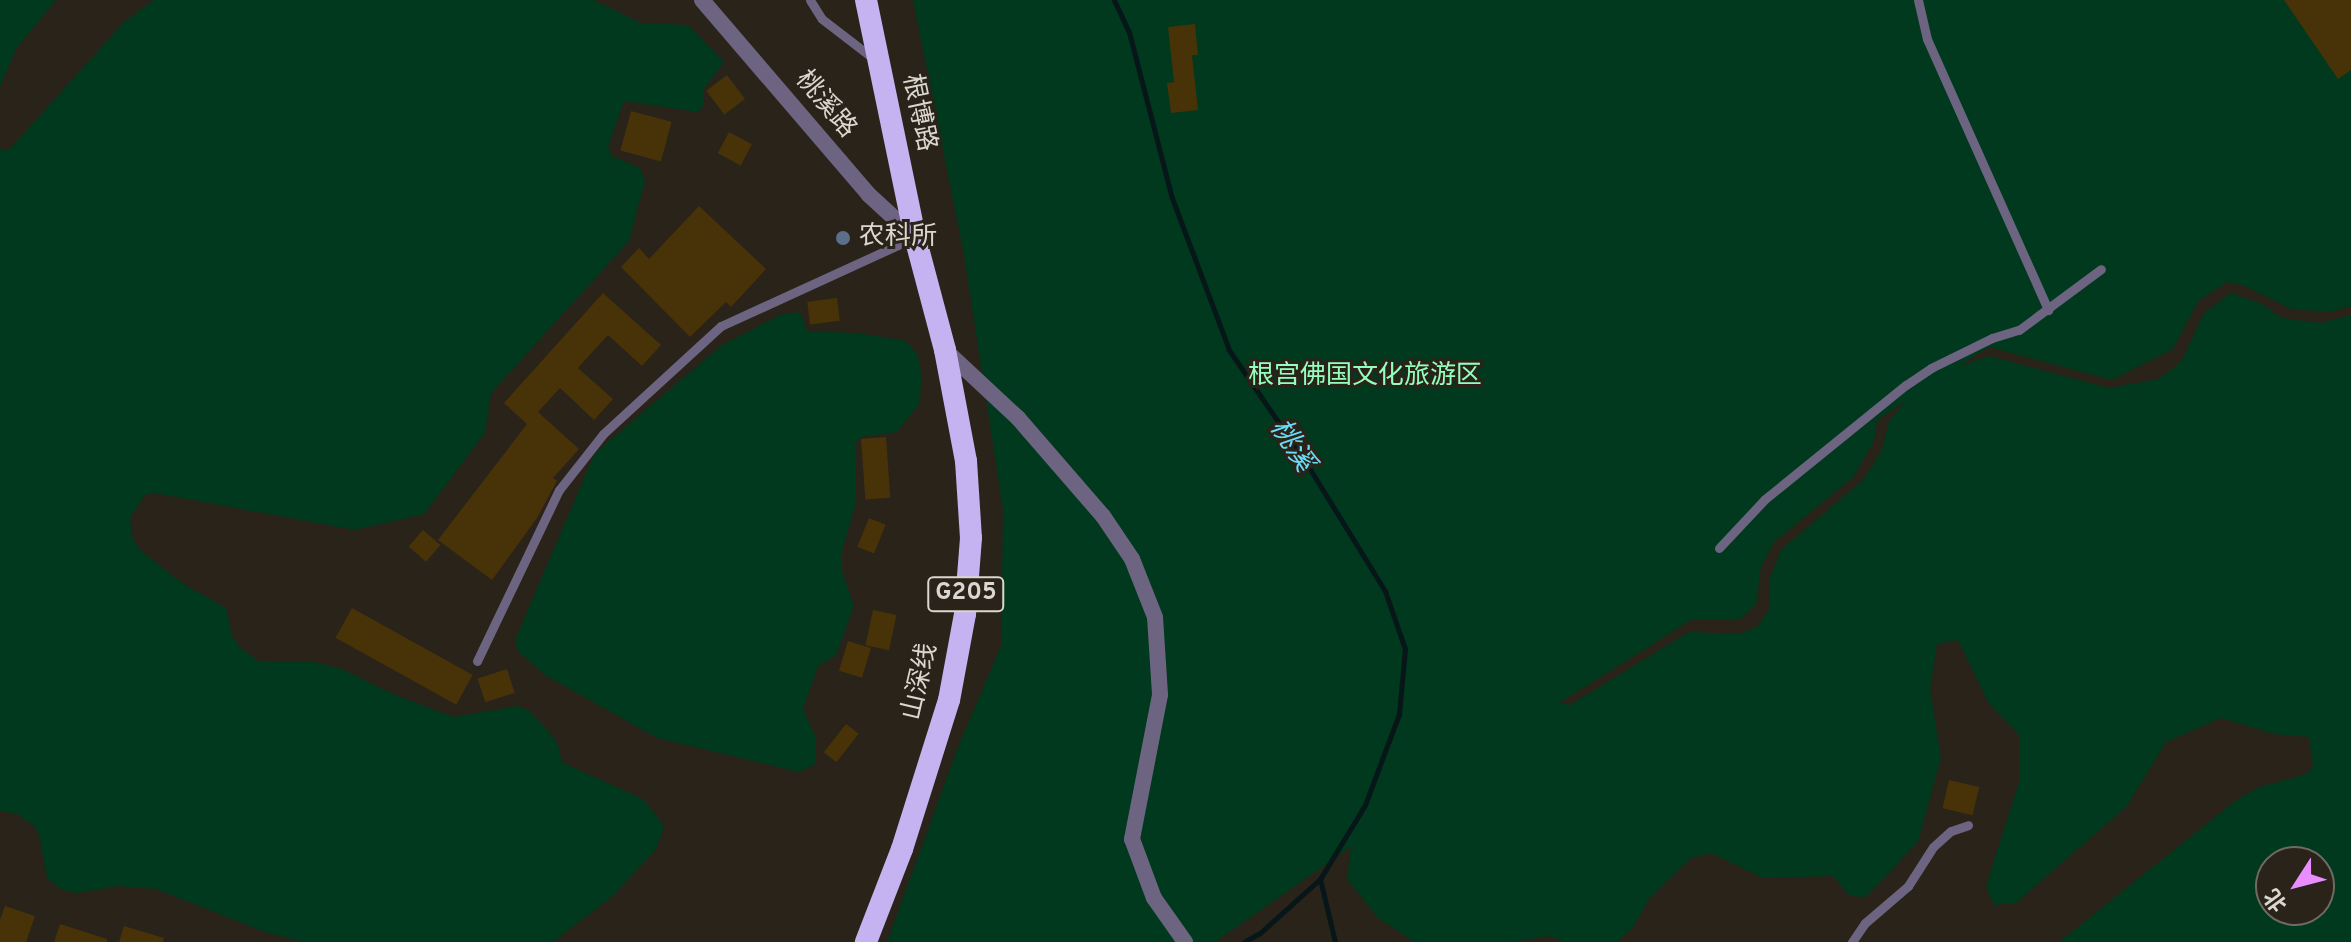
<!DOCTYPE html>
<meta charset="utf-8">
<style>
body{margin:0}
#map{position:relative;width:2351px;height:942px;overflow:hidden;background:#292319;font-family:Overpass,"Noto Sans SC",sans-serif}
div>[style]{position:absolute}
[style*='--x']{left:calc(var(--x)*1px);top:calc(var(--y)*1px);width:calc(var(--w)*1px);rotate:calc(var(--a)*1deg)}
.green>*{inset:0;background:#00391d}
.stream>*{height:5px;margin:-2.5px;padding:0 2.5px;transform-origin:2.5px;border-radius:2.5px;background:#071619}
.building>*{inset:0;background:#483208;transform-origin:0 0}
.service>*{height:9px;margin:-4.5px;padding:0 4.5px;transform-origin:4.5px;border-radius:4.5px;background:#6d6482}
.minor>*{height:16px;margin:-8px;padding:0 8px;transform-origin:8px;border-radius:8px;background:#6d6482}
.tertiary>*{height:16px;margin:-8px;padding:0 8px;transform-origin:8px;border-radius:8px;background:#6d6482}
.trunk>*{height:22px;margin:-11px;padding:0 11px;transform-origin:11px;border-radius:11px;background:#c5b2f0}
.dots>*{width:22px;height:22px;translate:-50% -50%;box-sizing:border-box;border:4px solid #292319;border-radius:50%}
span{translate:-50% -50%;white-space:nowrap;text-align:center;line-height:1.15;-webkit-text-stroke:6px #292319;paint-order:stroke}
.shield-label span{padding:2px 6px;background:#292319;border:2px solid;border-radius:6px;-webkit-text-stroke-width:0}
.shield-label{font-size:24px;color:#dad7d0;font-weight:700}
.street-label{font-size:26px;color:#dad7d0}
.poi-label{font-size:26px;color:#dad7d0}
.left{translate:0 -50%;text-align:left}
.park-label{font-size:26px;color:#94ffbd}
.water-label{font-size:28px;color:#6bdbf5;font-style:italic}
.north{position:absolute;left:2255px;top:846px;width:80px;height:80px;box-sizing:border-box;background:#292319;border:2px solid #706b62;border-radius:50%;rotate:234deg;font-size:22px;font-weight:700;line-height:32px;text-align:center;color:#dad7d0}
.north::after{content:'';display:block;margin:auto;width:28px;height:36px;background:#e88eff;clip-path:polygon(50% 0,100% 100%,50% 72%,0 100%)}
</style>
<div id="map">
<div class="green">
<i style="clip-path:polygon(0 0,56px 0,16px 49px,0 87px)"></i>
<i style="clip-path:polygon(154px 0,593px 0,641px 23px,688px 25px,724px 62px,703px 90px,703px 106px,698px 112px,624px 101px,608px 147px,612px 156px,640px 168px,645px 181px,629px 241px,491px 393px,485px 433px,424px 514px,355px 530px,155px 493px,145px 495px,130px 518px,132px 537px,140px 550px,182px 583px,226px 608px,232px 636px,240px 647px,258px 661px,313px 662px,342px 669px,395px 695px,453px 717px,517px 706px,528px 710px,543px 725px,557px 742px,562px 762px,644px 800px,664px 826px,656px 849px,614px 895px,553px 942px,305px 942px,268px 933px,156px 889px,119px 886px,75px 893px,60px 889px,47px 878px,39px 834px,34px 826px,17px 814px,0 811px,0 149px,9px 150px,124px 22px)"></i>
<i style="clip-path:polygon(evenodd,913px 0,2351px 0,2351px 306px,2329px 312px,2291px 309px,2243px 285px,2227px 282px,2198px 301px,2173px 349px,2112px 380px,1989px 347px,1958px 367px,1989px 356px,2109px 388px,2159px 379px,2181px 362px,2204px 313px,2231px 293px,2260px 303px,2282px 318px,2321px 323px,2351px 315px,2351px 942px,2059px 942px,2239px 798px,2260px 787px,2304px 775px,2313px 767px,2309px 737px,2274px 734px,2221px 718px,2166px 742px,2127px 806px,2016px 903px,1994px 905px,1986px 886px,2019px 782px,2019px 735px,1988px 702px,1958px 640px,1937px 644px,1930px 689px,1941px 758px,1918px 842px,1866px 897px,1850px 896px,1833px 876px,1763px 878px,1711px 853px,1691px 858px,1648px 900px,1634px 926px,1617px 942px,1566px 942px,1550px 936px,1508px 942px,1414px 942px,1378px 918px,1347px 879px,1351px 847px,1215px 942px,887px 942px,960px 742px,1001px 646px,1003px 510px,964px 255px,913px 0,1906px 401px,1889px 421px,1882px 450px,1863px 480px,1781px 550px,1770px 578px,1769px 609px,1758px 626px,1739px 634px,1689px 632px,1570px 705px,1559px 703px,1691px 620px,1739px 620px,1756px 605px,1761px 567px,1774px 542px,1853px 477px,1874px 441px,1877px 420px,1906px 401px,913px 0,2271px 862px,2319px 862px,2319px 910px,2271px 910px,2271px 862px)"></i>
<i style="clip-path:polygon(800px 312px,807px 331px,857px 333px,906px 341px,917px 354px,922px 376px,919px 404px,897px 432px,861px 437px,855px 442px,855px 506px,842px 551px,842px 571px,854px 606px,836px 655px,818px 666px,803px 709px,815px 735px,815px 764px,799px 772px,657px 738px,545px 675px,518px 651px,515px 640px,595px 453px,722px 345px,782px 314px)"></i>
</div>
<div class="stream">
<i style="--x:1114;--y:0;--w:35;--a:65"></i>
<i style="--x:1129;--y:32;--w:171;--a:75.5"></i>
<i style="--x:1172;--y:198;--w:162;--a:69.4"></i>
<i style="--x:1229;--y:350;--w:135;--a:55.6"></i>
<i style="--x:1305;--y:461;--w:153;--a:58.4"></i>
<i style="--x:1385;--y:591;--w:61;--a:71"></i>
<i style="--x:1405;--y:649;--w:65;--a:95.3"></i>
<i style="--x:1399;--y:714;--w:97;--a:110.5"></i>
<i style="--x:1365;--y:805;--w:87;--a:121.3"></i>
<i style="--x:1320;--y:879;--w:81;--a:138"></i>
<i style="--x:1260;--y:933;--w:18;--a:151"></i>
<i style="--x:1320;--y:879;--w:65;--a:76.6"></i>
</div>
<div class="building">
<i style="clip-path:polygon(2284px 0,2351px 0,2351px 70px,2338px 79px)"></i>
<i style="clip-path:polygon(1195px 24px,1198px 55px,1192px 55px,1198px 110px,1171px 113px,1167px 83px,1174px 82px,1168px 27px)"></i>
<i style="left:727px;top:75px;width:30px;height:26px;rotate:53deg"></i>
<i style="left:631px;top:111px;width:42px;height:41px;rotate:15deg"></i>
<i style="left:729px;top:132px;width:26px;height:24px;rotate:28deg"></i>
<i style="clip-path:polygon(699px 206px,766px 269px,731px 307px,726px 302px,690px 337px,621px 267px,639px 248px,649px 259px)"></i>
<i style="clip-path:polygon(603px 293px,661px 345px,642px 366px,608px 335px,578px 368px,613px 399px,594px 420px,560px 388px,538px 412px,579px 449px,553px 478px,557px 481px,537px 518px,492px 580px,438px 540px,527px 424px,504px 403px)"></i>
<i style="left:837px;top:298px;width:23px;height:30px;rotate:83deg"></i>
<i style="left:886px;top:437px;width:61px;height:25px;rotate:86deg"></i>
<i style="left:869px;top:518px;width:18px;height:31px;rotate:22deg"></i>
<i style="left:423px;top:530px;width:23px;height:22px;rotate:41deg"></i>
<i style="left:352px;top:608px;width:138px;height:34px;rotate:29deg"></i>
<i style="left:873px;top:610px;width:24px;height:36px;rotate:12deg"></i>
<i style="left:848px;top:641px;width:24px;height:31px;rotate:17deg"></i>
<i style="left:507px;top:669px;width:25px;height:31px;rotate:72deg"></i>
<i style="left:846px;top:724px;width:16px;height:36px;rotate:38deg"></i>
<i style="left:1949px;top:780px;width:31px;height:29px;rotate:13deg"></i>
<i style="clip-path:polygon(5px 906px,35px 916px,26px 942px,0 942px,0 920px)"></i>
<i style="clip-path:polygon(60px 924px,107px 939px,107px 942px,54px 942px)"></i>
<i style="clip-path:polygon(124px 926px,164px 938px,163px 942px,119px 942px)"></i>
</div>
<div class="service">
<i style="--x:810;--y:0;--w:22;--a:58"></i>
<i style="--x:822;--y:19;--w:66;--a:37.6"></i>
<i style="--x:1918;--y:0;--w:40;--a:77"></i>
<i style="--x:1927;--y:39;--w:297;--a:65.9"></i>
<i style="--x:1719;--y:548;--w:67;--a:-46.8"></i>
<i style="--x:1765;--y:499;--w:181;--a:-39"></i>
<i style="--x:1906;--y:385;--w:30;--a:-34"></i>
<i style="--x:1931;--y:368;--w:68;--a:-26.2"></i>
<i style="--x:1992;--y:338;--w:28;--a:-17"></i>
<i style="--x:2019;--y:330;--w:102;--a:-36.6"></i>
<i style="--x:477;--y:661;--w:190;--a:-64.4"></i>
<i style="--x:559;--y:490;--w:71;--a:-51.8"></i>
<i style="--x:603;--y:434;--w:160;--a:-42.5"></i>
<i style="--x:721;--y:326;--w:213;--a:-24.6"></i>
<i style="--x:1852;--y:942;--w:23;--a:-56"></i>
<i style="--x:1865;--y:923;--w:57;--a:-40.7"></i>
<i style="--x:1908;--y:886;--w:46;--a:-57.3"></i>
<i style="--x:1933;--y:847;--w:24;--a:-42"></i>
<i style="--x:1951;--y:831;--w:18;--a:-19"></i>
</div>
<div class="minor">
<i style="--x:945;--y:350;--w:100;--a:43"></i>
<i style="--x:1018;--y:418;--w:130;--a:49.1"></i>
<i style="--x:1103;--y:516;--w:52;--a:56"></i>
<i style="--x:1132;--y:559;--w:62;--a:68.4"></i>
<i style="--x:1155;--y:617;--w:78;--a:86.3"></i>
<i style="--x:1160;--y:695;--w:147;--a:101"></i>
<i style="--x:1132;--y:839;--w:63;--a:69.6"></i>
<i style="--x:1154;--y:898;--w:54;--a:54.8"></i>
</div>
<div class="tertiary">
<i style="--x:702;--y:0;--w:255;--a:49.4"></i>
<i style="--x:868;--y:194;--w:64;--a:42.5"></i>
</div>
<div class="trunk">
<i style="--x:866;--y:0;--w:242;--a:78.3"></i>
<i style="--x:915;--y:237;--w:117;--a:75.1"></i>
<i style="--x:945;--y:350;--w:113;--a:79.3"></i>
<i style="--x:966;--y:461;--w:77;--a:86.3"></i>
<i style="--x:971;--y:538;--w:76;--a:94.5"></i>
<i style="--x:965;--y:614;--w:87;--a:100.5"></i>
<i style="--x:949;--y:700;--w:156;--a:107.5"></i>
<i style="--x:902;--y:849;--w:100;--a:111.2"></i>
</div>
<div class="dots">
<i style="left:843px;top:238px;background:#5c6f8a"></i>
</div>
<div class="shield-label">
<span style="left:966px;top:594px">G205</span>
</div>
<div class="street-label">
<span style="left:825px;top:105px;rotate:50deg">桃溪路</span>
<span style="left:918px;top:113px;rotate:78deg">根博路</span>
<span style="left:921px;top:682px;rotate:-77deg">山深线</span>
</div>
<div class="poi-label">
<span class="left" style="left:859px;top:238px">农科所</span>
</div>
<div class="park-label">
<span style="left:1365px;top:377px">根宫佛国文化旅游区</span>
</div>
<div class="water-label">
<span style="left:1291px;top:446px;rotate:57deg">桃溪</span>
</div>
<div class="north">北</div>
</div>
